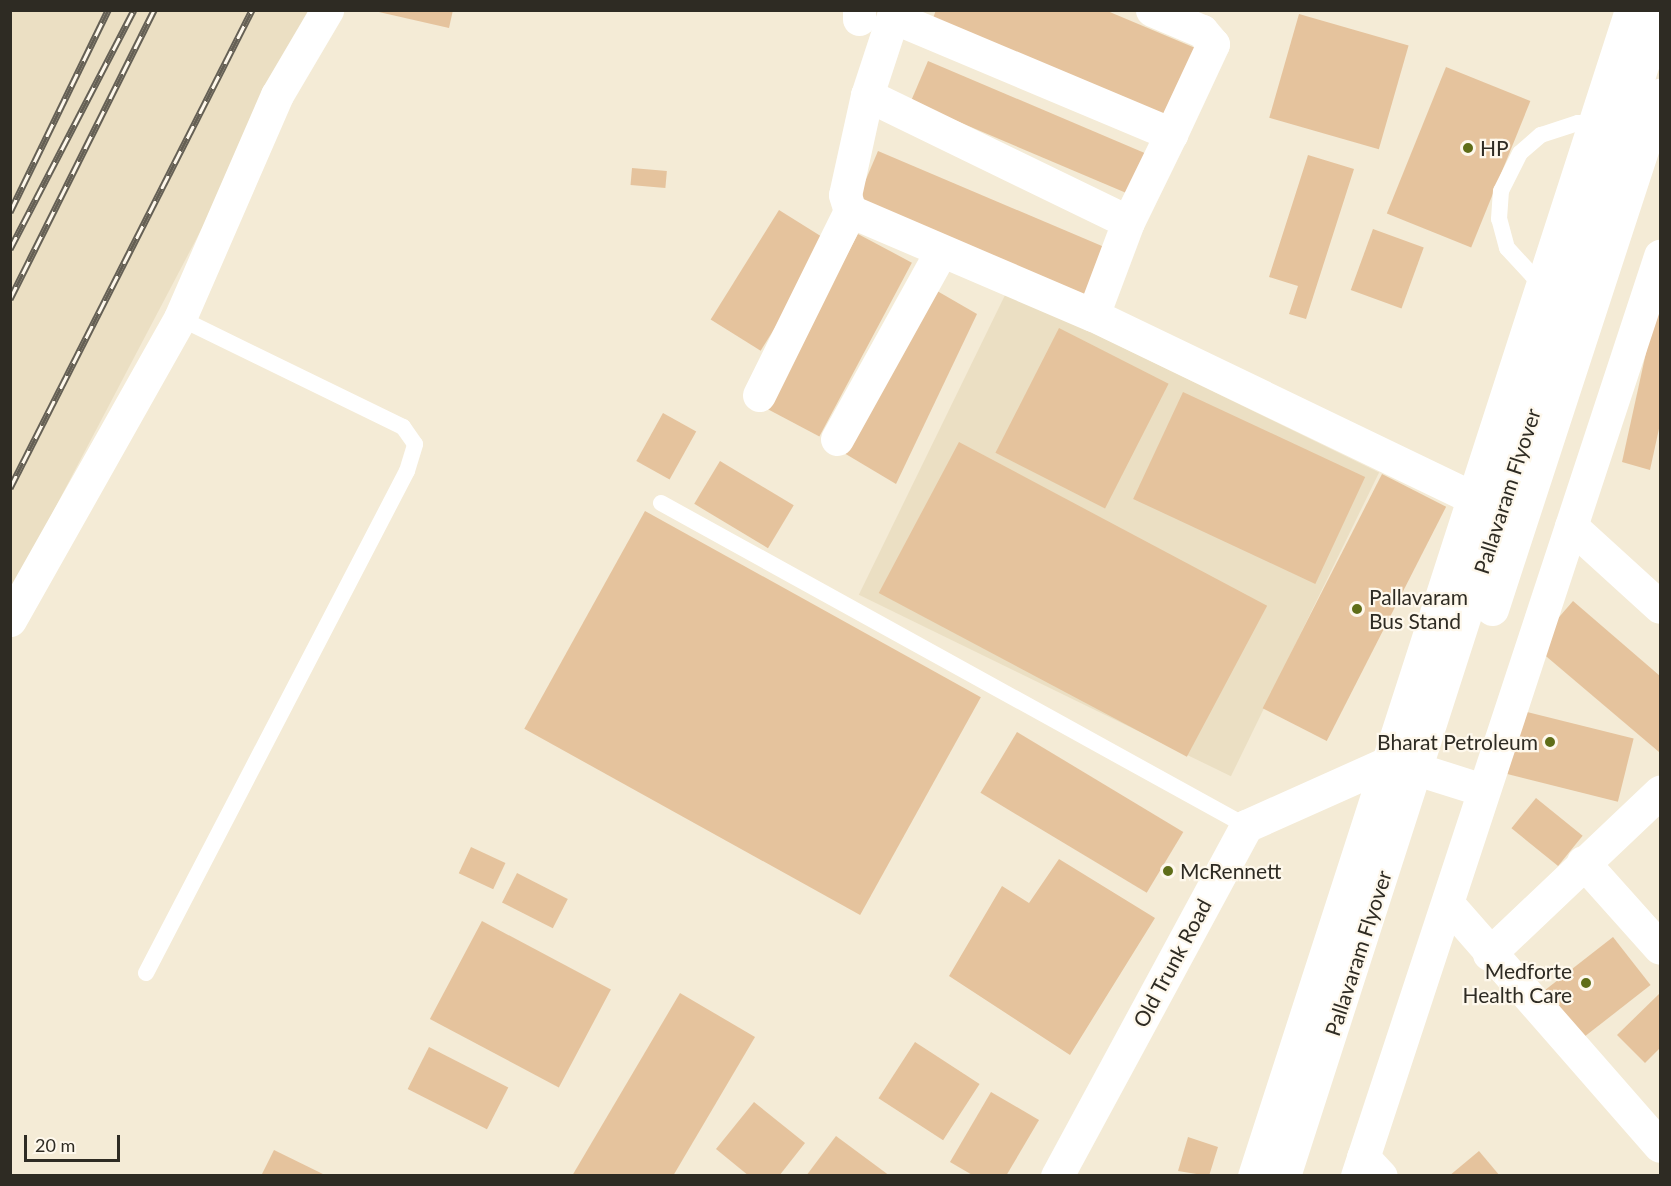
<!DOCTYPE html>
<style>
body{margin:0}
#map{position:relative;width:1671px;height:1186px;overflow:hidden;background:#f4ebd6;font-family:Lato,sans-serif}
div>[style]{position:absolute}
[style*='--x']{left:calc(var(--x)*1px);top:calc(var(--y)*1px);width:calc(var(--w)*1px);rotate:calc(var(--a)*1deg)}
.built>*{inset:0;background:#ebdfc3;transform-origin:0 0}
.building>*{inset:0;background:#e5c39d;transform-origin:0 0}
.service>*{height:16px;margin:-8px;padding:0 8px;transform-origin:8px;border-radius:8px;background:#fff}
.minor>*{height:33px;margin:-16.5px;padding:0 16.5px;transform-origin:16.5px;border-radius:16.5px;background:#fff}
.tertiary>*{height:33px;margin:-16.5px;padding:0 16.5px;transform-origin:16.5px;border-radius:16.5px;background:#fff}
.primary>*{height:33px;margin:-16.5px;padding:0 16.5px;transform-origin:16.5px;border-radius:16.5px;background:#fff}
.rail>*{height:7px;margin-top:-3.5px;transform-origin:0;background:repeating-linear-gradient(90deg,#fef8ec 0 14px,#656055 0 28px);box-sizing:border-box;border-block:2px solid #656055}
.dots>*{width:16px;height:16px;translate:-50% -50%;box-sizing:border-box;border:3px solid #fef8ec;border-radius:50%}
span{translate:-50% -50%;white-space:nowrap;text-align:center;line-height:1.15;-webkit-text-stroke:4.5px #fef8ec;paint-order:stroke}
.poi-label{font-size:21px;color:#2e2b23}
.left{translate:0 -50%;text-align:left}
.right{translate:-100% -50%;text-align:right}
.street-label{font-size:21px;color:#2e2b23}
.frame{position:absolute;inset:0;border:12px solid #2e2b23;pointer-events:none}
.scale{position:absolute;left:24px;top:1135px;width:96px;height:27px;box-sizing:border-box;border:3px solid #2e2b23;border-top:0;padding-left:8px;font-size:18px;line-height:21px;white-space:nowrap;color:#2e2b23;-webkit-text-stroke:4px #fef8ec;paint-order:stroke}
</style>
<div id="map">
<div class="built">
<i style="clip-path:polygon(11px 11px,316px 11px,11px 592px)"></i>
<i style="left:1007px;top:291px;width:414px;height:338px;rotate:26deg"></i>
</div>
<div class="building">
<i style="clip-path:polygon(370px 10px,453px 10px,449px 28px)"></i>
<i style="clip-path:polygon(936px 10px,1105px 10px,1200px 50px,1171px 120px,932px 21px)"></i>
<i style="left:1299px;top:14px;width:114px;height:108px;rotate:16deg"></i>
<i style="left:928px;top:61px;width:236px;height:44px;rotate:23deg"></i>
<i style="left:1446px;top:67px;width:91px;height:158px;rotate:22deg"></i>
<i style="left:878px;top:151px;width:251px;height:53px;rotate:23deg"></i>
<i style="clip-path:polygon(1308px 155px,1354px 169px,1306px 319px,1289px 314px,1298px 286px,1269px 277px)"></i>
<i style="left:632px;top:168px;width:35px;height:17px;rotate:5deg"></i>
<i style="left:779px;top:210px;width:59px;height:129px;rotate:32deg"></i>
<i style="left:1373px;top:229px;width:54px;height:65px;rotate:20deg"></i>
<i style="left:858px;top:234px;width:61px;height:197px;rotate:28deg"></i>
<i style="clip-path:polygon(932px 288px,977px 314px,896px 484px,844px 453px)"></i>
<i style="clip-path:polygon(1660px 289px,1660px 424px,1650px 470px,1622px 462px)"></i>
<i style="left:1059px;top:328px;width:123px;height:140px;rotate:27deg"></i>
<i style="left:1183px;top:392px;width:201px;height:118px;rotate:25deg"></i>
<i style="left:663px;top:413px;width:38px;height:55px;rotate:29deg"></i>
<i style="left:959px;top:442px;width:349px;height:171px;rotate:28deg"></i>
<i style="left:720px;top:461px;width:86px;height:50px;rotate:31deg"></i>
<i style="left:1382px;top:474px;width:72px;height:263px;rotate:27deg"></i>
<i style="left:645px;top:511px;width:384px;height:249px;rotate:29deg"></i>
<i style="clip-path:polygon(1573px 601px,1660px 676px,1659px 752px,1534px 646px)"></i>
<i style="left:1523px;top:711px;width:114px;height:65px;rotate:14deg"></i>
<i style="left:1017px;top:732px;width:194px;height:71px;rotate:31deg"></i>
<i style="left:1536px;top:798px;width:60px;height:39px;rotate:39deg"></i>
<i style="left:471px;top:847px;width:38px;height:29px;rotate:25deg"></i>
<i style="clip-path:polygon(1059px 859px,1155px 918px,1070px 1055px,949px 976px,1002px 886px,1029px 903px)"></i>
<i style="left:517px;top:873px;width:57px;height:33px;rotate:27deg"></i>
<i style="left:482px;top:921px;width:146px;height:111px;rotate:28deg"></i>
<i style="left:1613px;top:937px;width:61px;height:93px;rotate:52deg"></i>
<i style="clip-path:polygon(680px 993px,755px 1037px,673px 1176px,572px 1176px)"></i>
<i style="clip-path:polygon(1660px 993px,1660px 1048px,1645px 1063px,1617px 1035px)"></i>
<i style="left:915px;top:1042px;width:77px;height:67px;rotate:33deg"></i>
<i style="left:429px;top:1047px;width:89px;height:47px;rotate:27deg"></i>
<i style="clip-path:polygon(991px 1092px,1039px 1120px,1006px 1176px,974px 1176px,950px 1162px)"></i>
<i style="clip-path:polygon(754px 1102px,805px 1143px,779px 1176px,749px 1176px,716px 1149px)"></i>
<i style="clip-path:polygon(836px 1136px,890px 1176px,806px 1176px)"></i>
<i style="clip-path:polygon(1188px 1137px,1218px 1147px,1209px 1176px,1178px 1171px)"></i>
<i style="clip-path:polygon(274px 1150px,327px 1176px,261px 1176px)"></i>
<i style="clip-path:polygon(1479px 1151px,1500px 1176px,1449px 1176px)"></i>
</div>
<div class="service">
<i style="--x:1543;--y:287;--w:53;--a:-132.7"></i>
<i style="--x:1507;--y:248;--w:30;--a:-105"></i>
<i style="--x:1499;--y:219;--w:28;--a:-86"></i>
<i style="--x:1501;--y:191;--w:42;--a:-63.4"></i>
<i style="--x:1520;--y:153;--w:28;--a:-41"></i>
<i style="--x:1541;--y:135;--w:39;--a:-18"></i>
<i style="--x:1578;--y:123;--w:17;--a:3"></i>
<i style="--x:661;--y:503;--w:668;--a:28.9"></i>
<i style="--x:146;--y:973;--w:566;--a:-62.53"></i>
<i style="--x:407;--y:471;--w:28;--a:-73"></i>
<i style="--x:415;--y:444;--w:21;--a:-125"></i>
<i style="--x:403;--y:427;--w:248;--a:-154"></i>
</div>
<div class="minor">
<i style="--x:895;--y:10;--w:89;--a:108.2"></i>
<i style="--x:867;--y:95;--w:290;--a:25.9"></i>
<i style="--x:1152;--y:10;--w:54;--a:22.8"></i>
<i style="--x:1202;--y:31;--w:17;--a:50"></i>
<i style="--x:1213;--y:44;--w:99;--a:115"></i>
<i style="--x:893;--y:17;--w:302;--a:22.8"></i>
<i style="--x:1171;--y:134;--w:98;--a:116"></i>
<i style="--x:1128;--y:222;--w:99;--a:110.6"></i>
<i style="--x:859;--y:19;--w:9;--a:-90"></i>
<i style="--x:867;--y:95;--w:102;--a:102.4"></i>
<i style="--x:845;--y:195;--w:17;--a:73"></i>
<i style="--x:850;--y:211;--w:264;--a:23.2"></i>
<i style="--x:1093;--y:315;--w:425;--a:25.7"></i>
<i style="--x:759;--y:395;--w:205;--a:-63.7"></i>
<i style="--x:837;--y:439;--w:215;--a:-61"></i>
<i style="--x:1571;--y:526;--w:120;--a:42.3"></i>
<i style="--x:1583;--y:862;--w:115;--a:48.2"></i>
<i style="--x:1449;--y:905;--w:320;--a:48.8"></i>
<i style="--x:1489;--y:954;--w:236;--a:-43.5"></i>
<i style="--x:1363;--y:1157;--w:26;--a:47"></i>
</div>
<div class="tertiary">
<i style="--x:10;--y:620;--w:347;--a:-60.6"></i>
<i style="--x:180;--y:318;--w:243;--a:-66.5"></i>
<i style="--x:277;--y:95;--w:99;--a:-59.5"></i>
<i style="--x:1057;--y:1176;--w:398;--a:-61.6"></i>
<i style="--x:1246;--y:826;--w:159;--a:-24.1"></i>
<i style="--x:1391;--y:761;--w:96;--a:17.5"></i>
<i style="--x:1254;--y:1176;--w:1225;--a:-72.08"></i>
<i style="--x:1357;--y:1176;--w:969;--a:-71.77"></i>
</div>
<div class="primary">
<i style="--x:1492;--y:609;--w:541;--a:-71.9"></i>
<i style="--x:1284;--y:1176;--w:1225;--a:-72.13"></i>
</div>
<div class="rail">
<i style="--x:10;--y:212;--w:225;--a:-64.1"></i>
<i style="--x:10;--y:249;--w:269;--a:-62.6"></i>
<i style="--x:10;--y:299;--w:323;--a:-63.5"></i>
<i style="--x:10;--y:488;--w:536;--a:-63.15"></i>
</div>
<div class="dots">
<i style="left:1468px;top:148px;background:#5f6d18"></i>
<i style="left:1357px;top:609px;background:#5f6d18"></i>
<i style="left:1550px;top:742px;background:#5f6d18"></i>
<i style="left:1168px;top:871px;background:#5f6d18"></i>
<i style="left:1586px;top:983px;background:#5f6d18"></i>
</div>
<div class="poi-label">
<span class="left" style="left:1480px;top:148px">HP</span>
<span class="left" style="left:1369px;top:609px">Pallavaram<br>Bus Stand</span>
<span class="right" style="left:1538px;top:742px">Bharat Petroleum</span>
<span class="left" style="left:1180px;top:871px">McRennett</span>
<span class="right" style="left:1572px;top:983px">Medforte<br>Health Care</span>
</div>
<div class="street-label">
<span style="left:1507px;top:491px;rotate:-72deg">Pallavaram Flyover</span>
<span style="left:1358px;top:953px;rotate:-72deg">Pallavaram Flyover</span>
<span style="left:1172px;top:963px;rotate:-62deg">Old Trunk Road</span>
</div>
<div class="frame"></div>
<div class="scale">20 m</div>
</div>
